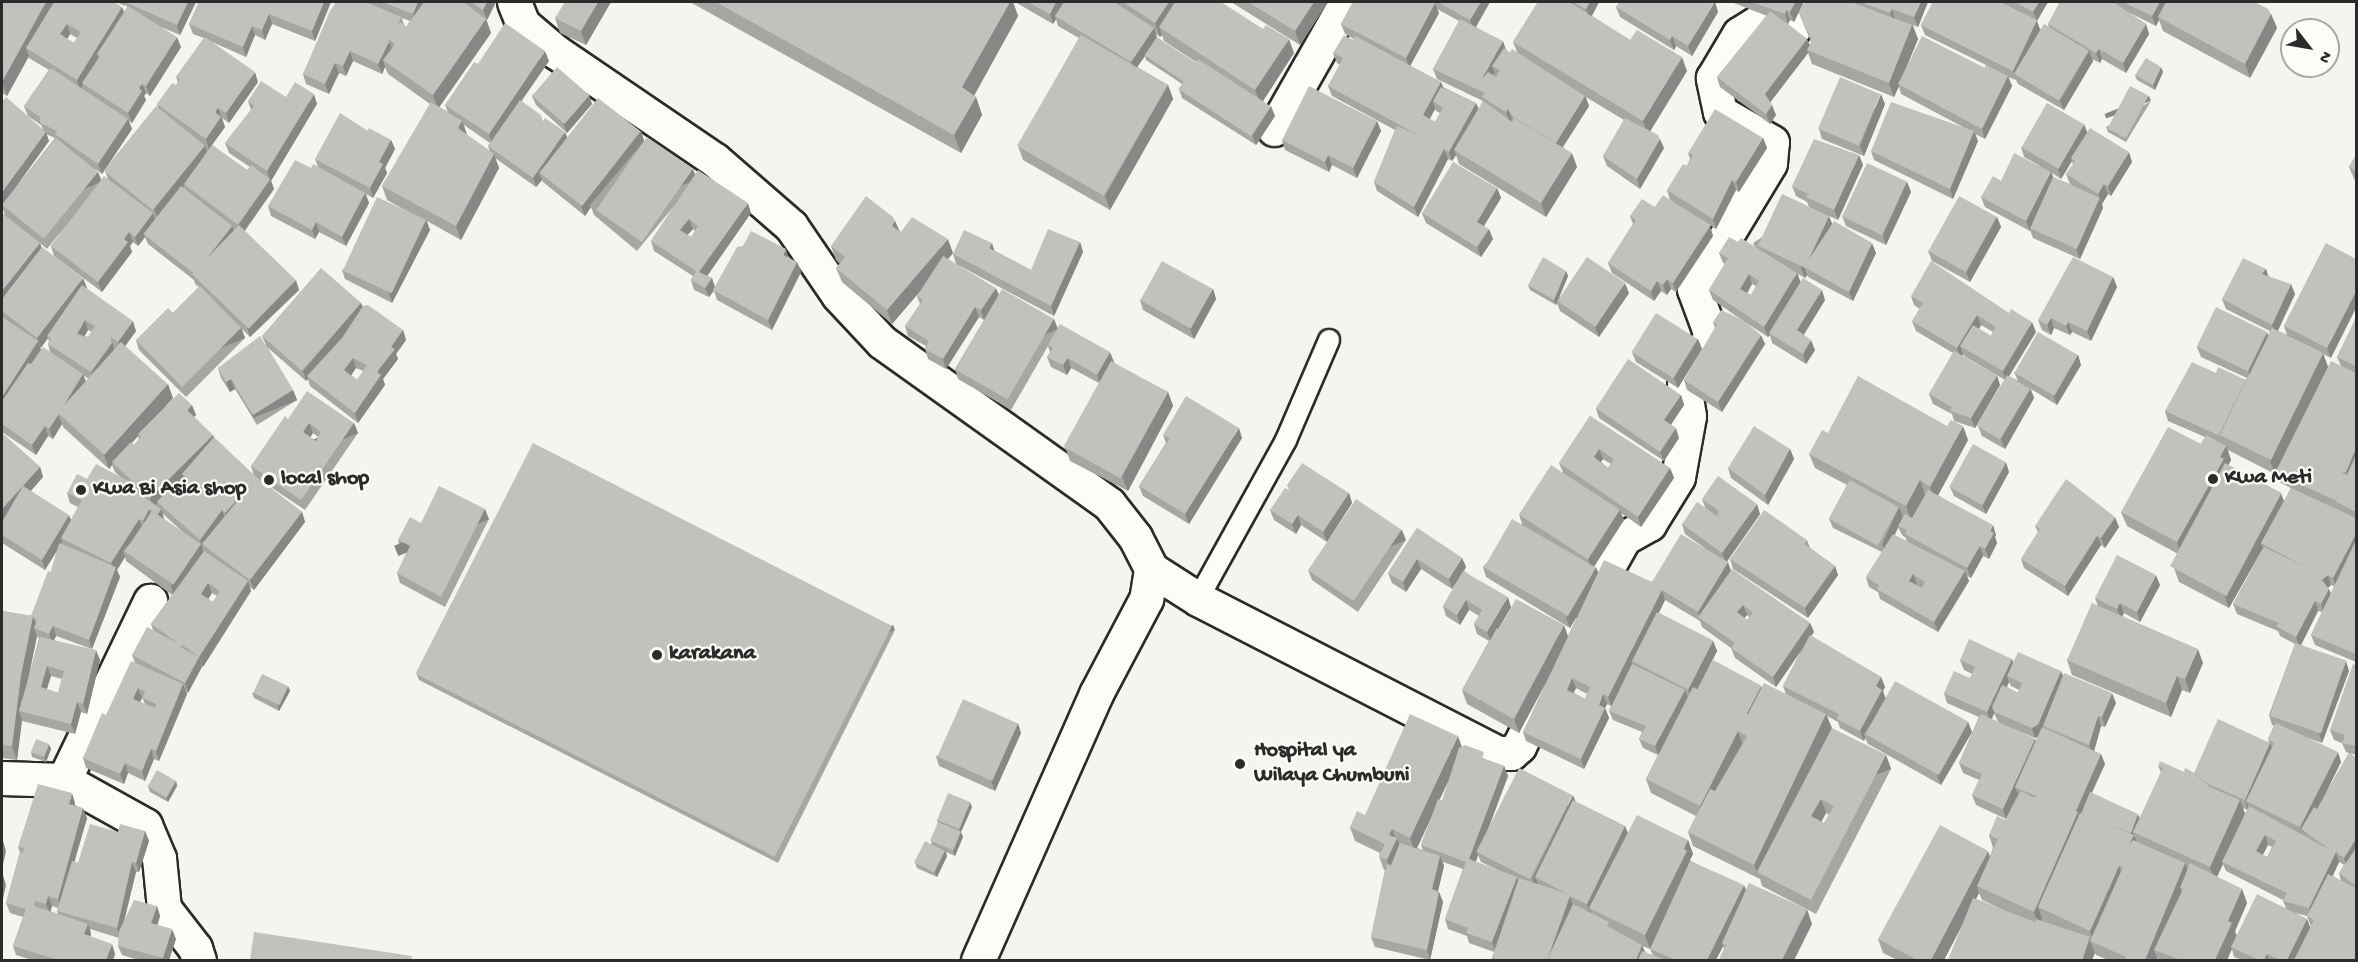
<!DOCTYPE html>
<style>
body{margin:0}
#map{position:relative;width:2358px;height:962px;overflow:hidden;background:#f5f4ef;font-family:"Gochi Hand",sans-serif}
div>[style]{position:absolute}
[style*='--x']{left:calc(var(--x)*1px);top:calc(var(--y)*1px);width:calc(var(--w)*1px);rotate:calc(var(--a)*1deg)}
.roads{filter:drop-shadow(2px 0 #2b2b2b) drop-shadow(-2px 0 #2b2b2b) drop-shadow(0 2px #2b2b2b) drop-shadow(0 -2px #2b2b2b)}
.lane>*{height:20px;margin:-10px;padding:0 10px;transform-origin:10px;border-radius:10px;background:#fdfcf7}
.street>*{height:33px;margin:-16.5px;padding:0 16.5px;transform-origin:16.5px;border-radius:16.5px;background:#fdfcf7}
.wall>*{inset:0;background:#a7a6a3}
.shaded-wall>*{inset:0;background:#888785;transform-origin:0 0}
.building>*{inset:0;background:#c2c1be;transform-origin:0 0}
.dots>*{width:16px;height:16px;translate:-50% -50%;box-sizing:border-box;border:3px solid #fdfcf7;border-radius:50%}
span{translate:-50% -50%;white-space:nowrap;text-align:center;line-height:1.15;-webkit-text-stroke:4.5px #fdfcf7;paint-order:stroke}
.poi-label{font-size:22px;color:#2b2b2b;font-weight:700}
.left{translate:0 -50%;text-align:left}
.frame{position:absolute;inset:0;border:3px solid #2b2b2b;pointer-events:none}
.north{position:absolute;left:2280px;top:18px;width:60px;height:60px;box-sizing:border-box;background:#fdfcf7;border:2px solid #a9a8a5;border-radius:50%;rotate:121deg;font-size:16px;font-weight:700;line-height:24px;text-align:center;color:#2b2b2b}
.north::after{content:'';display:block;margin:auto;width:21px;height:27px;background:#2b2b2b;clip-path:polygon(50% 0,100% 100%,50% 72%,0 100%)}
</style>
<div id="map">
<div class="roads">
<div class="lane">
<i style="--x:1198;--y:599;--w:182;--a:-61"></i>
<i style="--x:1286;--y:440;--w:109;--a:-66.7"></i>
</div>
<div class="street">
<i style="--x:514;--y:2;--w:24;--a:68"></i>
<i style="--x:523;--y:24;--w:43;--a:40.3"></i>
<i style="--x:556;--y:52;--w:192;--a:34.2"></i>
<i style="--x:715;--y:160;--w:101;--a:41"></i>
<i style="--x:791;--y:226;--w:83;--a:55.7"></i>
<i style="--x:838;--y:295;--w:64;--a:46.9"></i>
<i style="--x:882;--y:342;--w:279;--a:35.5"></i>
<i style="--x:1109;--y:504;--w:42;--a:51.8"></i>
<i style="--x:1135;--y:537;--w:36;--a:63"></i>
<i style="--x:1151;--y:569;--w:30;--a:99"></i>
<i style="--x:1146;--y:599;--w:107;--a:117.8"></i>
<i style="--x:1096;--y:694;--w:291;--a:113.9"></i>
<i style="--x:1274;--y:129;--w:146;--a:-60.4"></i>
<i style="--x:1151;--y:569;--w:56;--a:32.6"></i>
<i style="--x:1198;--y:599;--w:337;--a:27.2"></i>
<i style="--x:1498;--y:753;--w:13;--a:0"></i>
<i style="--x:1511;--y:753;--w:11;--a:-41"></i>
<i style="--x:1519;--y:746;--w:55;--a:-63"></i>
<i style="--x:1588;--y:602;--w:73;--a:-60.6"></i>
<i style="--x:1624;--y:538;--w:29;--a:-29"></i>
<i style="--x:1649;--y:524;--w:55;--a:-58.3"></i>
<i style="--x:1678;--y:477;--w:62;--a:-79.8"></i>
<i style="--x:1689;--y:416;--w:31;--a:-99"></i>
<i style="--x:1684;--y:385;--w:57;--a:-61.6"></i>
<i style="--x:1711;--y:335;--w:49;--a:-110.3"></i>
<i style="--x:1694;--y:289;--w:147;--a:-58.9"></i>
<i style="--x:1770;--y:163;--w:21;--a:-85"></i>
<i style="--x:1772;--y:142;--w:60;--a:-150"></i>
<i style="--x:1720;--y:112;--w:35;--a:-102"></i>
<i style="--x:1713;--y:78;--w:51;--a:-59.4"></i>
<i style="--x:1739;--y:34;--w:32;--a:-32"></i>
<i style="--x:1766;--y:17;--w:30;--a:21"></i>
<i style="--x:1794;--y:28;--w:31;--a:-57"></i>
<i style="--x:2;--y:778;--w:62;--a:1.8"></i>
<i style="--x:64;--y:780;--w:93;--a:29.1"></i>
<i style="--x:145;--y:825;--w:36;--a:67"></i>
<i style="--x:159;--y:858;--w:50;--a:84.3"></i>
<i style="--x:164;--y:908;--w:51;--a:52.2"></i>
<i style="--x:195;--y:948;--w:13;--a:72"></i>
<i style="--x:64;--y:780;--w:199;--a:-64.3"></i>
</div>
</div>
<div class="wall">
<i style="clip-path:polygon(evenodd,2px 2px,122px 7px,124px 12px,127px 8px,126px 4px,125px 6px,116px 2px,196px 2px,180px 35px,161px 27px,181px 47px,150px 96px,146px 93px,144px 96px,146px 100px,132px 123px,129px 121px,132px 129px,102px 174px,95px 169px,101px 180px,108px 179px,105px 171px,158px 108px,157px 104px,176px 85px,178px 82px,176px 77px,204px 38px,193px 34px,189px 24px,199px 2px,331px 2px,315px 41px,272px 24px,265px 40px,255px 35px,246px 57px,212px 42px,258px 82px,229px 123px,222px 118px,225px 127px,212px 145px,247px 170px,250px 167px,229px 153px,225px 143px,251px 110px,248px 101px,286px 97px,317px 104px,271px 181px,274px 189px,245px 231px,299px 290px,250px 337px,242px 329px,245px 338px,186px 397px,139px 350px,136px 340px,173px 313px,199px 287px,195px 284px,194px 280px,148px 244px,145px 237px,138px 246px,133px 242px,130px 246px,132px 252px,102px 292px,54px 256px,51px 246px,69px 222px,47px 249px,40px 243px,41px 247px,86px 288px,136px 331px,125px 346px,173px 398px,166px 406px,196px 415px,194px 417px,214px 438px,256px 477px,302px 512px,305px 522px,254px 590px,250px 587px,251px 591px,203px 667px,202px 666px,188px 693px,186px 691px,187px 694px,159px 761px,154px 759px,145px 781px,128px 773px,124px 784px,86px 768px,83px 758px,135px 663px,132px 655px,153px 630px,151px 624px,172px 595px,126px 561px,125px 557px,117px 570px,120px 577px,92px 649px,56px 636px,54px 640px,100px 660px,87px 714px,81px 712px,75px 734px,22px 721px,22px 720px,17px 760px,2px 758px,2px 611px,31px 616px,51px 572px,57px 551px,45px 570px,2px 543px,2px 433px,40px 467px,43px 477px,31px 491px,71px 520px,78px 507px,70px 503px,67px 493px,87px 479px,120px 477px,115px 472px,112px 465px,109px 469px,63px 427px,62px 424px,53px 439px,48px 436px,36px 455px,2px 432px,2px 213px,5px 215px,2px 206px,43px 129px,41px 125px,28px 116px,24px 106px,49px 70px,29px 58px,29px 56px,7px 96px,2px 93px,2px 2px,70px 34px,77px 38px,74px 43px,67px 39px,70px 34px,2px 2px,46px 134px,55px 138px,13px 191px,49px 141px,46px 134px,2px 2px,88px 330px,92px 332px,88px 337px,85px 336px,88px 330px,2px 2px,48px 338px,49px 341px,48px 344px,50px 352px,41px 349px,40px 348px,48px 338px,2px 2px,83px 375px,89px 379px,86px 382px,83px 375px,2px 2px,138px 436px,139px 439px,134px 445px,132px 443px,138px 436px,2px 2px,163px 514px,186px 535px,164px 519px,163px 514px,2px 2px,212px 593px,217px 596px,213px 602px,208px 599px,212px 593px,2px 2px,37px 636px,39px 638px,28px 680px,37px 636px,2px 2px,51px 676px,62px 679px,58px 693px,47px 689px,51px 676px,2px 2px,142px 698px,143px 699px,145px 704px,140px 702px,142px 698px)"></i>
<i style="clip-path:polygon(evenodd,336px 2px,496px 2px,487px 20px,486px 19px,491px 33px,439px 107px,448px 112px,445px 105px,478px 64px,549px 61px,521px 101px,543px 121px,567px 137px,641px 131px,644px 141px,751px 213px,707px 276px,712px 278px,715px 287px,789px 258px,797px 262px,801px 272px,772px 330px,717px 300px,714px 291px,709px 297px,694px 290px,691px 280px,693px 276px,654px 251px,651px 241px,674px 206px,637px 251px,594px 215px,591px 207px,585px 216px,543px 182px,542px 180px,536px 187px,495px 158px,499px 168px,461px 240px,427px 221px,430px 230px,392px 303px,345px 279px,342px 270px,412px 214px,387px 200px,382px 186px,430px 104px,388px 74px,385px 67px,382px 74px,353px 61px,346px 76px,339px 73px,329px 94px,306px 84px,303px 74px,336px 2px,402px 18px,410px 21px,406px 27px,404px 25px,402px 18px,336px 2px,464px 125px,490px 143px,488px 146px,490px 151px,467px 135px,464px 125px,336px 2px,693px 229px,695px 231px,691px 237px,687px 235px,693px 229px)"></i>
<i style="clip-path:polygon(611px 2px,586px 45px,560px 33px,555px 18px)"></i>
<i style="clip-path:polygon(690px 2px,1013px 2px,1018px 16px,974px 95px,976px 97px,982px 115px,961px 153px)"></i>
<i style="clip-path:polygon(evenodd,1015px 2px,1194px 2px,1294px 53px,1263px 101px,1275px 116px,1256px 145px,1182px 98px,1179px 89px,1182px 84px,1146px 60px,1145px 56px,1137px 67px,1168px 85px,1173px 99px,1110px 210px,1023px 160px,1018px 146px,1079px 38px,1058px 26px,1056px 19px,1053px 24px,1015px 2px,1156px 34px,1160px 37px,1162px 35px,1164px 41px,1196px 62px,1196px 63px,1157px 38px,1156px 34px)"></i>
<i style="clip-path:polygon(1231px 2px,1328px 2px,1300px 45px)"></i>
<i style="clip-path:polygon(evenodd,1353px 2px,1490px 2px,1476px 27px,1510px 53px,1517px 52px,1513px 42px,1538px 2px,1599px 2px,1592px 16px,1630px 40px,1687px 71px,1650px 131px,1664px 148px,1640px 189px,1607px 166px,1603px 156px,1624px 120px,1586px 97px,1589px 106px,1563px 147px,1577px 167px,1546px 217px,1459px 164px,1456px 155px,1452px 161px,1448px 159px,1418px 217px,1377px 191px,1374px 182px,1395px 130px,1332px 96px,1328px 86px,1340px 65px,1337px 63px,1333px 53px,1354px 39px,1345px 34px,1341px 24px,1353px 2px,1437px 9px,1459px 21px,1433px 69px,1437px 79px,1483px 101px,1479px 109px,1476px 103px,1443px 87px,1441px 82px,1410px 66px,1439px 13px,1437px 9px,1353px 2px,1435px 109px,1436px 111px,1440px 113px,1435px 122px,1430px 119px,1435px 109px)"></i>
<i style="clip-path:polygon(1715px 2px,1718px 12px,1692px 56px,1676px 46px,1674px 50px,1620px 17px,1616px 7px)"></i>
<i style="clip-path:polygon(1733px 2px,1802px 2px,1803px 4px,1794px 22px,1790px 20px,1788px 24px,1785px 22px,1807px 39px,1810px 45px,1811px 42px,1799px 13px,1805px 2px,1928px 2px,1918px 27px,1913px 25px,1918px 39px,1906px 68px,1985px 68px,1986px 65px,1925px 35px,1921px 25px,1933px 2px,2048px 2px,2037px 21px,2040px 29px,2049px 27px,2048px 24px,2060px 2px,2255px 2px,2271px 14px,2277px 28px,2250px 78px,2163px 31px,2159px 20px,2156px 26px,2128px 12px,2146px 24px,2149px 34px,2126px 73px,2102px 59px,2100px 63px,2092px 59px,2093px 61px,2064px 110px,2018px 84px,2016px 80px,2008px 77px,2012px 86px,1985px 139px,1975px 134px,1978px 141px,1953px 199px,1874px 160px,1871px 151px,1963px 127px,1901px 94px,1899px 86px,1894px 97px,1812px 64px,1808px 53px,1770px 102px,1776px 115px,1770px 124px,1720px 87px,1717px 77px,1767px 16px,1734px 3px)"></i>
<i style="clip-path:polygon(2163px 72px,2155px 90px,2137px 80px,2135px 75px)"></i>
<i style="clip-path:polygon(589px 95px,592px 104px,567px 133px,536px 105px,532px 96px)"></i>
<i style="clip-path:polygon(2151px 101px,2126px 142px,2108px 132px,2106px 127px)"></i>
<i style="clip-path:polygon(1885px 104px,1864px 156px,1822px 139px,1819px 129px)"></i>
<i style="clip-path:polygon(1377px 121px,1381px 131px,1357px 178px,1332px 165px,1329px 172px,1285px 150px,1282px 140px)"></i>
<i style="clip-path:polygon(368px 131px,391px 140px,395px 149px,385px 168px,387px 173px,373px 198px,366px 194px,369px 203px,346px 246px,319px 232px,315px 239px,271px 216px,268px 206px,311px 168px,318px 167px,315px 159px)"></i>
<i style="clip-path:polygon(evenodd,2087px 132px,2132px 162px,2111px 196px,2108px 194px,2102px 204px,2103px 208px,2080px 259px,2033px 238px,2030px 230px,2030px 231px,1985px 207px,1981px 197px,2001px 181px,2040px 166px,2024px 157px,2021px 147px,2087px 132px,2072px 161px,2073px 164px,2066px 174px,2070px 184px,2074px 186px,2053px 177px,2052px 173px,2061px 179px,2072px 161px)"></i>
<i style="clip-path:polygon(1763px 138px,1767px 148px,1739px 192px,1736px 190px,1716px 229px,1676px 204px,1710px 226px,1713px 236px,1676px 292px,1671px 289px,1667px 295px,1661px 291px,1654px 301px,1612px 273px,1608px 263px,1633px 224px,1630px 216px,1655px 207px,1670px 200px,1667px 190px,1687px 166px,1690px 159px,1688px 153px)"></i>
<i style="clip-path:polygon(2356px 155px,2356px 182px,2355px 181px,2349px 167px)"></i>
<i style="clip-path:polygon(evenodd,1863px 165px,1838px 220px,1829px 216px,1832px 224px,1876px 253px,1853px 301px,1808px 277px,1807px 275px,1805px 278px,1798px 274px,1800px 282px,1825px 300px,1804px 335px,1815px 350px,1806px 364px,1772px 343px,1770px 335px,1768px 337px,1745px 322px,1765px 344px,1722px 412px,1687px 390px,1684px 380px,1715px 328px,1713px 322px,1742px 320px,1713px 300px,1709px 290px,1725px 264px,1723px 263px,1719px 253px,1738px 242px,1755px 247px,1753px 243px,1809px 207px,1807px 202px,1796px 196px,1792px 186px,1863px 165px,1752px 284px,1756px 286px,1751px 295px,1747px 293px,1752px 284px)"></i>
<i style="clip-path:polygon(1907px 182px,1911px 192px,1886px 245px,1846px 226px,1842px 216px)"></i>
<i style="clip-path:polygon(1497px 188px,1501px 198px,1484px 226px,1493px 239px,1481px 257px,1426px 223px,1422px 213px)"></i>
<i style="clip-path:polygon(1997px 217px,2001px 227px,1970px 282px,1932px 261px,1928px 251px)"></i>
<i style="clip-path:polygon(895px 221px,899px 230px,901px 232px,953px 253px,948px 259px,999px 294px,1057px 328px,1113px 363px,1168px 392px,1173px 406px,1128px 491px,1070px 461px,1065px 447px,1099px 383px,1071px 368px,1067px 375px,1051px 367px,1047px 357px,1050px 352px,1048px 346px,1011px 410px,958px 379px,955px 369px,984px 320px,979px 317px,946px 369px,928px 359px,925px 349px,926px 346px,908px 336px,905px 326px,920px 304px,917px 296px,921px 290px,892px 324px,842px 282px,836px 268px,840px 264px,836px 260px,831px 246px)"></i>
<i style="clip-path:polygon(1080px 242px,1083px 252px,1054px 316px,956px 264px,953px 254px,995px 251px,1031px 270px)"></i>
<i style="clip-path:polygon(evenodd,2326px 243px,2331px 358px,2323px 354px,2328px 367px,2341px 366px,2337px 357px,2356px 318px,2356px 662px,2315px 645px,2311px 635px,2322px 612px,2318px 611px,2301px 645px,2349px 671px,2322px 743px,2308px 738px,2341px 762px,2324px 796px,2349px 753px,2346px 752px,2342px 743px,2334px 740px,2330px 730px,2356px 665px,2356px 755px,2350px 753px,2356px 758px,2356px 960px,2242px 960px,2234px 957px,2232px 949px,2227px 960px,2158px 960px,2157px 958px,2156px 960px,2108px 960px,2096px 955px,2095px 953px,1961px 927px,1944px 960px,1897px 960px,1883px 953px,1878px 939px,1990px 856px,1993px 848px,1989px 835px,2006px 819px,1976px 805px,1972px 795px,1979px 780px,1963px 773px,1959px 763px,1979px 717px,1947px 703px,1944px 693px,1970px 678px,1972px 674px,1964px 670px,1960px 660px,2012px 659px,2013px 662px,2063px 676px,2116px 703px,2105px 727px,2101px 726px,2094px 751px,2101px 754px,2105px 764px,2092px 793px,2140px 818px,2161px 772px,2158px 766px,2184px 772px,2194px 773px,2269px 742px,2268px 739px,2274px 726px,2272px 725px,2269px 715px,2295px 644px,2280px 636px,2278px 631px,2237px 614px,2233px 604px,2263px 549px,2263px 548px,2229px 608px,2179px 582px,2174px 568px,2180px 555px,2127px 526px,2121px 512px,2201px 444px,2205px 437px,2168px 421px,2165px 411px,2216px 373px,2246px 380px,2247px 378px,2201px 357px,2197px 347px,2268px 336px,2270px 331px,2226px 309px,2222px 299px,2266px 269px,2268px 276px,2295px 294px,2278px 331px,2287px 335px,2284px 326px,2326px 243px,2228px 450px,2275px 474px,2276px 473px,2279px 482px,2291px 488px,2284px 501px,2228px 465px,2231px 460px,2228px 450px,2326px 243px,2331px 585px,2334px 586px,2331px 594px,2328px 588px,2331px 585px,2326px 243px,2009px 682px,2011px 686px,2019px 690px,2018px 693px,2007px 687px,2009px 682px,2326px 243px,1994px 713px,1998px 722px,2035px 738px,2038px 736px,2036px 742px,2035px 739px,1992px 719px,1994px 713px,2326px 243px,2243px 808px,2247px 810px,2245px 814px,2243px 808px,2326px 243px,2268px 845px,2272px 847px,2267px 857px,2263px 855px,2268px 845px,2326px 243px,2339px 862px,2344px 865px,2339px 873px,2341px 881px,2333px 876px,2339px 862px,2326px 243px,2223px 864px,2226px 871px,2283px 900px,2283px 901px,2286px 908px,2236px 935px,2235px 931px,2247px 903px,2242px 889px,2217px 877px,2223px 864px,2326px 243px,1979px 893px,1982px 900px,2004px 910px,1976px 899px,1979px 893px,2326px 243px,2295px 913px,2307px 916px,2311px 926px,2310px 927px,2307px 919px,2295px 913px)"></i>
<i style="clip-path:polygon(1566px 271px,1568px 276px,1559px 297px,1629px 293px,1599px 337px,1560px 311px,1557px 303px,1556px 305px,1530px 290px,1528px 285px)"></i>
<i style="clip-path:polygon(2113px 277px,2117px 287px,2091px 341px,2072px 332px,2070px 335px,2054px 328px,2051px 335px,2042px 330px,2038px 320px)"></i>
<i style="clip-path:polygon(1213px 289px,1216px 299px,1194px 339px,1143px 310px,1140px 300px)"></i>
<i style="clip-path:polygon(evenodd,1911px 296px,2036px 332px,2009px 376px,2018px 381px,2014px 372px,2078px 355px,2081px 365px,2057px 405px,2031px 389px,2034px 398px,2005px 449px,1982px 436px,1978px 426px,2005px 380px,1964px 356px,1963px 354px,1962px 356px,2000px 385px,1975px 428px,1954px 421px,1952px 414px,1933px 404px,1929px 394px,1953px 353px,1916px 331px,1912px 321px,1920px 309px,1914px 305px,1911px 296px,1981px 325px,1993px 332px,1991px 336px,1979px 329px,1981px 325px)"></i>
<i style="clip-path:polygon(evenodd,361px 303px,362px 306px,403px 330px,406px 340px,396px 354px,398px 359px,383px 379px,385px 385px,358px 423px,310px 386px,308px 379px,306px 381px,267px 347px,293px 390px,297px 400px,257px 425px,235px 389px,230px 392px,221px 378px,218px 368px,266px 345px,262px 336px,361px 303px,356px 368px,363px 371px,357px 380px,351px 375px,356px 368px)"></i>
<i style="clip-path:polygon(1698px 339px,1702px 349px,1678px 388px,1636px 362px,1632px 352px)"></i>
<i style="clip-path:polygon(1681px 395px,1684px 405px,1671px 425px,1679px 438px,1664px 461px,1599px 418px,1596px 408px)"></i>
<i style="clip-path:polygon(evenodd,1590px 416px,1670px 468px,1674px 478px,1641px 527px,1621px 513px,1624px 520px,1594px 566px,1598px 572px,1652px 582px,1706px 549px,1685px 534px,1682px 524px,1705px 507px,1702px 499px,1760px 514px,1727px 561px,1731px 571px,1810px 623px,1814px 632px,1811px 636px,1881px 677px,1885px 687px,1883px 691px,1885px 697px,1968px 722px,1972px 732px,1941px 785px,1868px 744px,1865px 738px,1864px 741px,1840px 728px,1838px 722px,1827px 716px,1831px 728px,1886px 755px,1891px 769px,1816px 914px,1762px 886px,1760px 879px,1693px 846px,1688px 832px,1696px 816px,1651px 793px,1646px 779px,1658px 755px,1643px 748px,1639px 739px,1642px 732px,1613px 720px,1609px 711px,1611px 706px,1607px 704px,1605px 708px,1609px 718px,1584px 769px,1526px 741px,1523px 732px,1546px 683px,1519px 733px,1467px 704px,1462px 690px,1489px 641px,1477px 634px,1474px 624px,1479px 616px,1469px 610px,1460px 625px,1446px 616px,1443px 606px,1461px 576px,1452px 589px,1421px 569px,1406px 592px,1392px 583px,1388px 573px,1417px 528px,1462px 558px,1466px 567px,1464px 571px,1511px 607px,1498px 629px,1568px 636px,1580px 611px,1570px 628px,1486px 577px,1483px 567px,1522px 524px,1519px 514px,1563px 472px,1559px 463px,1590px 416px,1603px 459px,1611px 464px,1608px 468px,1601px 462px,1603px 459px,1590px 416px,1665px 600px,1700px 621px,1702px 627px,1731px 648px,1735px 658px,1776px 687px,1802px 649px,1783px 686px,1786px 694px,1762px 687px,1698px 689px,1717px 651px,1713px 641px,1659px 613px,1665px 600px,1590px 416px,1747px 615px,1749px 617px,1747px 620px,1744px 618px,1747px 615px,1590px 416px,1576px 688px,1587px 694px,1585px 699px,1574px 693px,1576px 688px,1590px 416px,1826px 813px,1829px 815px,1824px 823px,1821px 821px,1826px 813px)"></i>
<i style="clip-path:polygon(evenodd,288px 419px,354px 423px,358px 433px,305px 510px,254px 476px,251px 466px,288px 419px,313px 433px,318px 437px,316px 441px,310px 437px,313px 433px)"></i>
<i style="clip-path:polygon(evenodd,1828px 433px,1968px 440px,1938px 495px,1996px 535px,1995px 537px,1997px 543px,1989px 559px,1983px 556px,1971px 578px,1967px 576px,1969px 581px,1938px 632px,1880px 599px,1878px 592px,1869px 587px,1866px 577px,1882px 552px,1833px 528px,1829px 519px,1847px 485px,1815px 468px,1809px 454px,1828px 433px,1898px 527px,1902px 535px,1906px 538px,1907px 542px,1894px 535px,1898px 527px)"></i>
<i style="clip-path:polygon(1163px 435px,1242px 438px,1189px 524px,1143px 496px,1139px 486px,1166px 443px)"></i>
<i style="clip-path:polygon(1790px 449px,1794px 459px,1768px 505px,1731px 478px,1728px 468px)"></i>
<i style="clip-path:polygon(2009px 472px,1986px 514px,1954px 496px,1950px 487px)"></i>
<i style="clip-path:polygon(1289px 490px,1349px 493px,1352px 503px,1327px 542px,1301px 525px,1296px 534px,1274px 520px,1270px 510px)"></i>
<i style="clip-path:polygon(489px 519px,445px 607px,400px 583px,397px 573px,407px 552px,401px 550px,398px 540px,421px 523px)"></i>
<i style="clip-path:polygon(2035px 526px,2119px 527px,2105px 548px,2101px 545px,2068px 596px,2024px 568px,2021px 559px,2038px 532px)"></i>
<i style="clip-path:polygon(1406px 540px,1358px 612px,1312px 580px,1308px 570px)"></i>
<i style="clip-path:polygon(1807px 540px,1810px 548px,1835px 566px,1838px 575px,1808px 618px,1733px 569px,1730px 559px)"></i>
<i style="clip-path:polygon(2160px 585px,2140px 622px,2124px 613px,2122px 616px,2203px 663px,2190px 693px,2182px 690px,2171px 717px,2072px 675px,2067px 660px,2098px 606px,2095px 598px)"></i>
<i style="clip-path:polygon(895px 630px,778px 863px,419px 680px,417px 675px)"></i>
<i style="clip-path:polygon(288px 686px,290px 691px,279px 711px,254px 698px,252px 693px)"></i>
<i style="clip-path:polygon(1021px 733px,995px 791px,939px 766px,936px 756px)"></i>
<i style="clip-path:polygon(evenodd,1462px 747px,1487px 760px,1504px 766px,1508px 776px,1486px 835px,1576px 802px,1625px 826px,1628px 833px,1688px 840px,1693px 854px,1690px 860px,1691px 861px,1812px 924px,1794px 960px,1719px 960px,1724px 949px,1723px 946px,1716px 960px,1493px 960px,1492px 958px,1494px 952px,1469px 943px,1467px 936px,1448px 929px,1445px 919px,1463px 869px,1443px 862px,1444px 866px,1438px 891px,1439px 892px,1443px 902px,1430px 960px,1375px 947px,1371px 937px,1385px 870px,1384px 870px,1379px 856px,1380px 853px,1355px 841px,1350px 827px,1365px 815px,1462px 747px,1450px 778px,1442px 801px,1439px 800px,1450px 778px,1462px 747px,1431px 818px,1421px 845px,1423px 850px,1417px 848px,1431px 818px,1462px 747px,1478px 855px,1481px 862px,1498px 870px,1476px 862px,1478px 855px,1462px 747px,1642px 946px,1650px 949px,1653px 955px,1645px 953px,1642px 946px)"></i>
<i style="clip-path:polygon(51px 749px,46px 762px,32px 757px,31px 752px)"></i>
<i style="clip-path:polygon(176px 781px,177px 786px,168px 802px,150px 792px,148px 787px)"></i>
<i style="clip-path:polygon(evenodd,75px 803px,74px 806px,87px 818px,74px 862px,78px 863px,118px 832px,145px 831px,149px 841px,139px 872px,136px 872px,124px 920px,157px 906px,160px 916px,157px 925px,176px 939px,169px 960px,139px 960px,122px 955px,118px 946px,119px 938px,90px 929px,91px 934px,90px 936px,115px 954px,113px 960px,32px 960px,16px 955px,13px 946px,23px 917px,10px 913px,6px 903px,20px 852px,18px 847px,75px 803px,52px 906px,58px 908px,57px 911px,58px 914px,50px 911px,52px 906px)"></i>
<i style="clip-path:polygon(972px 807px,961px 832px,963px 837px,955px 856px,946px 852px,947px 856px,937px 877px,917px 868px,915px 863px,932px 845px,931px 841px,938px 823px,937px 820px)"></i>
</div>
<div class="shaded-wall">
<i style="clip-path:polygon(46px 2px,59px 2px,26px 48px,29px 56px,7px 96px,2px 82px)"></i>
<i style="clip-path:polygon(188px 2px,196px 2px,180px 35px,177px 25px)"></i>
<i style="clip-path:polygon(324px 2px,331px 2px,315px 41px,312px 31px)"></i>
<i style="clip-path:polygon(418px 2px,426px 2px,417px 24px,413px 14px)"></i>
<i style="clip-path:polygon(487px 2px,496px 2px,487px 20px,483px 10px)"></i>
<i style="clip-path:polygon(598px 2px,611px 2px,586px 45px,581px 31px)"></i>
<i style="clip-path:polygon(1010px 2px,1013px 2px,1018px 16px,969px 105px,962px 87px)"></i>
<i style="clip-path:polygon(1056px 2px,1065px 2px,1055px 16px,1056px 19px,1053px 24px,1050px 14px)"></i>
<i style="clip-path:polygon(1169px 2px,1183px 2px,1159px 27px,1162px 35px,1160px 37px,1155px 23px)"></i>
<i style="clip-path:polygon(1314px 2px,1328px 2px,1300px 45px,1295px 31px)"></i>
<i style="clip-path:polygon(1481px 2px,1490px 2px,1474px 30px,1470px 20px)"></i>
<i style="clip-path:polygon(1590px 2px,1599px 2px,1590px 19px,1586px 9px)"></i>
<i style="clip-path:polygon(1715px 2px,1718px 12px,1692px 56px,1688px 46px)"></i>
<i style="clip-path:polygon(1795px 2px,1802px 2px,1803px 4px,1794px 22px,1790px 12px)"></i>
<i style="clip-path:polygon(1921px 2px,1928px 2px,1918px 27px,1914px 17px)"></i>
<i style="clip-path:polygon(2039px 2px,2048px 2px,2037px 21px,2040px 30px,2014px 74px,2016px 81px,2013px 71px,2037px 20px,2033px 12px)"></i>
<i style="clip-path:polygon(2160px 2px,2169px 2px,2158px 17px,2159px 20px,2156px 26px,2152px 16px)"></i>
<i style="clip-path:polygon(1435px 3px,1439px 13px,1409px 68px,1406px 58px)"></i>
<i style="clip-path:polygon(122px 7px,126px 17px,97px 54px,99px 60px,82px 83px,83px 85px,80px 90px,77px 80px)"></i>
<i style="clip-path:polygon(1892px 9px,1895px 19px,1894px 23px,1890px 13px)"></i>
<i style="clip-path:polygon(1786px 10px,1790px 20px,1788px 24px,1785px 14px)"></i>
<i style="clip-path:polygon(269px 14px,272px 24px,265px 40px,262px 30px)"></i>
<i style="clip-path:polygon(2271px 14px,2277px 28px,2250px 78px,2245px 64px)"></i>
<i style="clip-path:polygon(486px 19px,491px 33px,438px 109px,433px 95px)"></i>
<i style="clip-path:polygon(67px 24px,70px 34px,64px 44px,60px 34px)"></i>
<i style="clip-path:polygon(2146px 24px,2149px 34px,2126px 73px,2123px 63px)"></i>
<i style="clip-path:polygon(1912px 25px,1918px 39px,1899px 85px,1898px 84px,1899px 86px,1894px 97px,1889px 83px)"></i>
<i style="clip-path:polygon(252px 26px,255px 35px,246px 57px,243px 47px)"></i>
<i style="clip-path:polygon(1154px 28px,1157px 38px,1134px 72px,1131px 62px)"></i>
<i style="clip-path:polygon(1672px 36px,1676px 46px,1674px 50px,1670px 40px)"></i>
<i style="clip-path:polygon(177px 37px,181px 47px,150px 96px,146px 86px)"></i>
<i style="clip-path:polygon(1289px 39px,1294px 53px,1261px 104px,1255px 90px)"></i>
<i style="clip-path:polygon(1807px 39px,1811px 49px,1807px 50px,1808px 53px,1769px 104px,1765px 94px)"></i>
<i style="clip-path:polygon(1503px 41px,1506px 50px,1492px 66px,1495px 72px,1486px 89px,1482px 79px)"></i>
<i style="clip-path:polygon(389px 42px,393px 51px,383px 60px,385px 67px,382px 74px,378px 64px)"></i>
<i style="clip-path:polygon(2099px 49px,2102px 59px,2100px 63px,2096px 53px)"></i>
<i style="clip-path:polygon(350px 51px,353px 61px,346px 76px,343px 66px)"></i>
<i style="clip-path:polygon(545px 51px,549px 61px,492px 144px,489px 134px)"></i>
<i style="clip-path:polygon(2089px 51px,2093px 61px,2064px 110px,2060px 101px)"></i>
<i style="clip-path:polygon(1682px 57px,1687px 71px,1648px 135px,1643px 121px)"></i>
<i style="clip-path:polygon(335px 63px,339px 73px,329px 94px,325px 84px)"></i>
<i style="clip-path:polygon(2161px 67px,2163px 72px,2155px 90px,2153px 85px)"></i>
<i style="clip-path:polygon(255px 72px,258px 82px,229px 123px,226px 113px)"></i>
<i style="clip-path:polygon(2008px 76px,2012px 86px,1985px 139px,1982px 129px)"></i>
<i style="clip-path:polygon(1441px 82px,1445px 92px,1433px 101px,1435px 109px,1426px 125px,1423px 115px)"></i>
<i style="clip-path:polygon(142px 84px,146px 93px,144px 96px,146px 100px,132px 123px,128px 113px,139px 88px)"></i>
<i style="clip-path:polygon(1168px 85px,1173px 99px,1110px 210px,1105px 196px)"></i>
<i style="clip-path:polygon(314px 94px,317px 104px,271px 181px,274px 189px,241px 235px,238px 225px,270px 180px,267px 171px)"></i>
<i style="clip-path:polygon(1881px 94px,1885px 104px,1864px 156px,1860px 146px)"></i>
<i style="clip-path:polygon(589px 95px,592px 104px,567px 133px,563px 123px)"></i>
<i style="clip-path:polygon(1585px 96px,1589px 106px,1559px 153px,1556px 143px)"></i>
<i style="left:2149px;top:96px;width:5px;height:48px;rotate:68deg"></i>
<i style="clip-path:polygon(976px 97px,982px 115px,961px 153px,954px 135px)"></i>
<i style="clip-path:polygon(1476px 103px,1480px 113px,1454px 150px,1456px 155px,1452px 161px,1449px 152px)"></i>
<i style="clip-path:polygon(1772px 105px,1776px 115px,1770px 124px,1766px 114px)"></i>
<i style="clip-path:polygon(1271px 106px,1275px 116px,1256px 145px,1252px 135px)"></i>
<i style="clip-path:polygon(218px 108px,225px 127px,209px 149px,206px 139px,215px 112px)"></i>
<i style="clip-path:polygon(1508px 109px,1512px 119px,1510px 122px,1506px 112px)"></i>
<i style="clip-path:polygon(128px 119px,132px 129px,102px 174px,98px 164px)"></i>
<i style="clip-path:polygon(462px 121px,467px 135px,458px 128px)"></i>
<i style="clip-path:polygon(1377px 121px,1381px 131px,1357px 178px,1353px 168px)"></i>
<i style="clip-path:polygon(2084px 124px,2088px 134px,2071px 158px,2072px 161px,2061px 179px,2058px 169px)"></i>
<i style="clip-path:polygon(641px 131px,644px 141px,590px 205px,591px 207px,585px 216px,581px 206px)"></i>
<i style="clip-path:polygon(1974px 131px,1978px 141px,1953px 199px,1950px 189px)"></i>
<i style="clip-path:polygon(46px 132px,49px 141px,2px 206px,2px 192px)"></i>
<i style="clip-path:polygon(565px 132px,569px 142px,539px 172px,542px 180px,536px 187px,533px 178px)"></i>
<i style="clip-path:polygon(1763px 138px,1767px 148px,1739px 192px,1736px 182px)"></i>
<i style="clip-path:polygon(1660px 139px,1664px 148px,1640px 189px,1637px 179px)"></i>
<i style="clip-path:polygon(391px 140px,395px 149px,385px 168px,387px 173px,373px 198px,370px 188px,379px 162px)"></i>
<i style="clip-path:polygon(205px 145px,208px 155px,158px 219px,154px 209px)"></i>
<i style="clip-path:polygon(1444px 149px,1448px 159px,1418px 217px,1414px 207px)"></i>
<i style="clip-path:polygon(2129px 152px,2132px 162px,2111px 196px,2108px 186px)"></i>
<i style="clip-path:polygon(1572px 153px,1577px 167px,1546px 217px,1541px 203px)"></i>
<i style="clip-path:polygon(494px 154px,499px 168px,461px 240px,456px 226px)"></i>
<i style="clip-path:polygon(1328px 155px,1332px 165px,1329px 172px,1325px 162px)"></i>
<i style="clip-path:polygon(1859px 155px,1863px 165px,1838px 220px,1834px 210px)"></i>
<i style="left:693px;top:169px;width:11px;height:94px;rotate:68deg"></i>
<i style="left:98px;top:172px;width:10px;height:86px;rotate:66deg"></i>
<i style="clip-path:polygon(2051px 172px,2055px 182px,2030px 228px,2030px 231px,2026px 221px)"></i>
<i style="clip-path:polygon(1732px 180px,1736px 190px,1716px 229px,1713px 219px)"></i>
<i style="clip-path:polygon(1907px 182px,1911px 192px,1886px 245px,1883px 235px)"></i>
<i style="clip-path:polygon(2104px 184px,2108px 194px,2102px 204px,2098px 194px)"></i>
<i style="clip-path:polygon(1497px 188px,1501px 198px,1480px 232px,1477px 222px)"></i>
<i style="clip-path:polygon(365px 193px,369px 203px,346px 246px,342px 237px)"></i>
<i style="clip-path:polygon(2100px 198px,2103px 208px,2080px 259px,2076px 249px)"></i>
<i style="clip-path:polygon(748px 203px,751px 213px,703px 282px,699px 272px)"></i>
<i style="clip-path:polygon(153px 213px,156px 223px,144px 234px,145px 237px,138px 246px,135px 237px)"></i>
<i style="clip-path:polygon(1829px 216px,1833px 226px,1804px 267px,1807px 275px,1805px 278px,1801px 268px)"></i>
<i style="clip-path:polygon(1997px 217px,2001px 227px,1970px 282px,1966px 272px)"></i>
<i style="clip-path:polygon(689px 219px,693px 229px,683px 240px,680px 230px)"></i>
<i style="clip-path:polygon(426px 220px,430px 230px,392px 303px,389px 293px)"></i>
<i style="clip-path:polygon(895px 221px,901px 235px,892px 226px)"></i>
<i style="clip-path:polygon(316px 222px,319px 232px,315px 239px,312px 230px)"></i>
<i style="clip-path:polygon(232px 226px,236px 236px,194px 277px,192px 272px)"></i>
<i style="clip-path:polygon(1710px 226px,1713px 236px,1676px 292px,1673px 283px)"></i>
<i style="clip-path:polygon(1489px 229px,1493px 239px,1481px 257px,1477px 247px)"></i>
<i style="clip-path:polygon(129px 232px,133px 242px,130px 246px,132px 252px,102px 292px,98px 282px,124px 239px)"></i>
<i style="clip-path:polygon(948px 239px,953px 253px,892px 324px,887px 310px)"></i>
<i style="clip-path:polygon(1080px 242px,1083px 252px,1054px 316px,1051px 306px)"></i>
<i style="clip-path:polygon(40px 243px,43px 253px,2px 305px,2px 291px)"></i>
<i style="clip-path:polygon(992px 243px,995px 253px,989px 248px)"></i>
<i style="clip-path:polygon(1872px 243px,1876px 253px,1853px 301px,1849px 292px)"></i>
<i style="clip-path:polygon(786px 249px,789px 259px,783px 255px)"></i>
<i style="clip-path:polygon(797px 262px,801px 272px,772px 330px,768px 320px)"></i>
<i style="clip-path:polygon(2266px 269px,2269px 279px,2262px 274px)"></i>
<i style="clip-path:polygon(1566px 271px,1568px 276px,1556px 305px,1554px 300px)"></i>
<i style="clip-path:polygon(1797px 273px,1801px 283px,1769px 333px,1770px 335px,1768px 337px,1764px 327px)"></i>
<i style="clip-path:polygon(1749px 274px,1752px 284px,1744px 299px,1740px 289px)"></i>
<i style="clip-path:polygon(2113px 277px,2117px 287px,2091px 341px,2087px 331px)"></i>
<i style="clip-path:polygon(83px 278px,87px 288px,47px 336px,48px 338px,41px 348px,37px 338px)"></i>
<i style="clip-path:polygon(712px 278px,715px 288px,709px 297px,705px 288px)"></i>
<i style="clip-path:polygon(1667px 279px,1671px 289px,1667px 295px,1663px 285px)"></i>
<i style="clip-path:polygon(296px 280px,299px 290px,250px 337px,247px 328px)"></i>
<i style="clip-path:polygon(1657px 281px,1661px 291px,1654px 301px,1651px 291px)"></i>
<i style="clip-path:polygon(1625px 283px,1629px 293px,1599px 337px,1595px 327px)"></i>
<i style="clip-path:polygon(2291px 284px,2295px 294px,2276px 334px,2272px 325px)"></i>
<i style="clip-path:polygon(996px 288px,1000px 298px,984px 320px,981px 310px)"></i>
<i style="clip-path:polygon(1213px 289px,1216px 299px,1194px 339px,1190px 329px)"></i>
<i style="clip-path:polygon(1822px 290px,1825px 300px,1800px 340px,1797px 330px)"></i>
<i style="clip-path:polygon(2356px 291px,2356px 308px,2331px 358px,2327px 348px)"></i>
<i style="clip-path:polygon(361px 303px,365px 313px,309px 377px,307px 376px,308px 379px,306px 381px,303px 371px)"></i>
<i style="clip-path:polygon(975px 307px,979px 317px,946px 369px,943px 359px)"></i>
<i style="clip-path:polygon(1977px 315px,1981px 325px,1966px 349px,1960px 346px,1963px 354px,1961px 358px,1957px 348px)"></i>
<i style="clip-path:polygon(2051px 318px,2054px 328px,2051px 335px,2047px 325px)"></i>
<i style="left:1054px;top:319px;width:11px;height:94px;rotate:68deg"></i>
<i style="clip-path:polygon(85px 320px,88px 330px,80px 343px,77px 334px)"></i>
<i style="clip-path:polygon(133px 321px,136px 331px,121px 352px,118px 342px)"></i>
<i style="clip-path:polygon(2032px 322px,2036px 332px,2006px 381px,2003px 371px)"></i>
<i style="clip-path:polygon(2068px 322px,2072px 332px,2070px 335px,2066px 326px)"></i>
<i style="left:241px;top:328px;width:11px;height:83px;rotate:68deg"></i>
<i style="clip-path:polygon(403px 330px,406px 340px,396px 354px,398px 359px,383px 379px,385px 385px,358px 423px,355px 413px,391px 347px)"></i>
<i style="clip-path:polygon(2267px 332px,2270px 342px,2252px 380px,2248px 370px)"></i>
<i style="clip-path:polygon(1761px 335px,1765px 344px,1722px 412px,1718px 402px)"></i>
<i style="clip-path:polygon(111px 337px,115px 353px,94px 382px,91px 372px)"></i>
<i style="clip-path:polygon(1698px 339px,1702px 349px,1678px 388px,1674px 378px)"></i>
<i style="clip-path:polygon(1811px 340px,1815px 350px,1806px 364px,1803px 354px)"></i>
<i style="clip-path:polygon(38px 341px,41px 350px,2px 412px,2px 397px)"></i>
<i style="clip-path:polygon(1110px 352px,1114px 362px,1101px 385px,1097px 375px)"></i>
<i style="clip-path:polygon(2323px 353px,2328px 367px,2275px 474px,2270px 460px)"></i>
<i style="clip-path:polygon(2078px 355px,2081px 365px,2057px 405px,2053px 395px)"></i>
<i style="clip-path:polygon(353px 358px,356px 368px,348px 380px,344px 370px)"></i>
<i style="clip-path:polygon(1068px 358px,1071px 368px,1067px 375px,1063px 365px)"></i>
<i style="clip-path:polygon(83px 374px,87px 384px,59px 414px)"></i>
<i style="clip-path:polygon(1997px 375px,2000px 385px,1975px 428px,1971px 418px)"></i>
<i style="clip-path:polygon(231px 379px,235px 389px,230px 392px,226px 382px)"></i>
<i style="clip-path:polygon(168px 384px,173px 398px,139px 435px,138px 434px,138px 436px,113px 464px,112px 462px,112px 465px,109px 469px,104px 455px)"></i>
<i style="clip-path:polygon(2030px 389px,2034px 398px,2005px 449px,2001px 439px)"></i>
<i style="left:293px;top:390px;width:11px;height:47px;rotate:68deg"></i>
<i style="clip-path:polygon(1168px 392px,1173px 406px,1128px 491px,1122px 477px)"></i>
<i style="clip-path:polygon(1681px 395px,1684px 405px,1667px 430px,1664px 420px)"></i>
<i style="clip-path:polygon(192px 405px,196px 415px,191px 420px,187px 410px)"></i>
<i style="clip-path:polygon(58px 415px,62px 424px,53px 439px,49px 429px)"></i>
<i style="clip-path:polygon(309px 423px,313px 433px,307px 442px,303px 432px)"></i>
<i style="left:354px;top:423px;width:11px;height:93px;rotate:68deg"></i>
<i style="clip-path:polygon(45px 426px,48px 436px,36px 455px,32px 445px)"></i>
<i style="clip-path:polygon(1963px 426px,1968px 440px,1935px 501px,1930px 487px)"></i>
<i style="clip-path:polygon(1239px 428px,1242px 438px,1189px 524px,1185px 514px)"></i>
<i style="clip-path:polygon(1676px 428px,1679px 438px,1664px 461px,1660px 452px)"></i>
<i style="clip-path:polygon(213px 435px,217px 444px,182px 474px,184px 478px,158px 503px,157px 502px,157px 504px,153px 508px,150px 498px)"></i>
<i style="clip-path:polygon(2226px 446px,2231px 460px,2182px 557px,2177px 542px)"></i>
<i style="clip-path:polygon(2356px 448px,2356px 466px,2349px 479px,2346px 472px)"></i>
<i style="clip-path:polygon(1599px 449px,1603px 459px,1597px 467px,1594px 457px)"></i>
<i style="clip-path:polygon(1790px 449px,1794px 459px,1768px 505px,1765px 495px)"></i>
<i style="clip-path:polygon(2006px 462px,2009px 472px,1986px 514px,1982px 505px)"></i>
<i style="clip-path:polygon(40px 467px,43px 477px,2px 523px,2px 509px)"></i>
<i style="clip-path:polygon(1670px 468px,1674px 478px,1641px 527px,1638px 517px)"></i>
<i style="clip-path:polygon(1920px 480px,1925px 495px,1911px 520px,1906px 506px)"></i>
<i style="clip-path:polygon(253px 482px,228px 522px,225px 513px)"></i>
<i style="clip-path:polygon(1349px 493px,1352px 503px,1327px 542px,1323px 532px)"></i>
<i style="clip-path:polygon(2281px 493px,2286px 507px,2261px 543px,2263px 548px,2229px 608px,2224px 594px)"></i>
<i style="clip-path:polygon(1757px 504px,1760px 514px,1726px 563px,1722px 553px)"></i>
<i style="clip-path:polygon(1899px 507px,1903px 517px,1886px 554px,1882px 544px)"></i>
<i style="clip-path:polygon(149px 509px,153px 519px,147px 531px,143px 521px)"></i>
<i style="clip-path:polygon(161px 509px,164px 519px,161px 524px,158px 514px)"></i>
<i style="left:485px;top:509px;width:11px;height:98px;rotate:68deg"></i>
<i style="clip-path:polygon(222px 510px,226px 520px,202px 544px,203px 550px,200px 540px)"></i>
<i style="clip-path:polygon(1620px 510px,1624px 520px,1592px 570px,1588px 560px)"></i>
<i style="clip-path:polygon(302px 512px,305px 522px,254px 590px,250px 580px)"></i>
<i style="clip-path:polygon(69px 515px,73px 525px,61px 538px,62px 542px,45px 570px,42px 560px)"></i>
<i style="clip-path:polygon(1298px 515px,1301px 525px,1296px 534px,1292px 524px)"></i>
<i style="clip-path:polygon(2115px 517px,2119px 527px,2105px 548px,2101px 538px)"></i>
<i style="clip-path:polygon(139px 519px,143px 529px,123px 551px,125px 557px,117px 570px,120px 577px,92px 649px,89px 640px,114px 572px,111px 563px)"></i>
<i style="clip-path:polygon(1993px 525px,1996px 535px,1995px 537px,1997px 543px,1989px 559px,1985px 549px,1990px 531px)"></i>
<i style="left:1402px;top:530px;width:11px;height:87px;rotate:68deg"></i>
<i style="clip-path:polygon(2356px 534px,2356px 551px,2336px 588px,2333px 578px)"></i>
<i style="clip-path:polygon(2097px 536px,2101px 545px,2068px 596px,2065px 586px)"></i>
<i style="clip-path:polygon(201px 544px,204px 554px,174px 596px,171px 586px)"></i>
<i style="clip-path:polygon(1980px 546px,1983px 556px,1971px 578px,1967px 568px)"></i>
<i style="clip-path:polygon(1462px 558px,1466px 567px,1452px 589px,1449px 579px)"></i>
<i style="clip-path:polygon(1417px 559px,1421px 569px,1406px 592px,1403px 582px)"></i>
<i style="clip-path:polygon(1728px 562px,1731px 571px,1700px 619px,1698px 612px)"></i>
<i style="clip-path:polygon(1835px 566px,1838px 575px,1808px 618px,1805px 608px)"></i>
<i style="clip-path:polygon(1596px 567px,1600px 577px,1570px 628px,1566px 618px)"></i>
<i style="clip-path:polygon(1965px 571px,1969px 581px,1938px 632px,1934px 622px)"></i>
<i style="clip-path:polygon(1913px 574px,1917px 584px,1913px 591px,1909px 581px)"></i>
<i style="clip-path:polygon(2156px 575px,2160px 585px,2140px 622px,2137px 612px)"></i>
<i style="clip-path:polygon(2328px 575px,2331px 585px,2325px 590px,2322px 580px)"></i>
<i style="clip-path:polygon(248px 581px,251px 591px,203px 667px,199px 657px)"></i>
<i style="clip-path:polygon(208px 583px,212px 593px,205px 604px,201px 594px)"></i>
<i style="clip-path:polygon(2329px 589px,2333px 599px,2324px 614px,2321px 604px)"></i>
<i style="clip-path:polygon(1662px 590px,1665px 600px,1634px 662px,1631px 661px,1633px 665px,1612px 707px,1608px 697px)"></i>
<i style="clip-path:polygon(1508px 597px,1511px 607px,1491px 642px,1487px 632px)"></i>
<i style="clip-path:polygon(1466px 600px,1469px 610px,1460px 625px,1457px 615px)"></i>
<i style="clip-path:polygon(2315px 601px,2318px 611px,2300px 647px,2296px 637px)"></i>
<i style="clip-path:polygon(2120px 603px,2124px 613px,2121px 619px,2117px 609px)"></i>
<i style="clip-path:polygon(1743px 605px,1747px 615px,1741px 622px,1737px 612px)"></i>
<i style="clip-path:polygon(33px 616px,38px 629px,34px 628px,37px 636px,26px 689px,19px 711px,22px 720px,17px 760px,12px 746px,21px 675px)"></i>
<i style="clip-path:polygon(1810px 623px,1814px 632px,1776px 687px,1773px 677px)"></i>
<i style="left:893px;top:625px;width:5px;height:261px;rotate:68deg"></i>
<i style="clip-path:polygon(1564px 625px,1569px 639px,1519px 733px,1514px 719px)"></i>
<i style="clip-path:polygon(53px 626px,56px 636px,53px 643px,49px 634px)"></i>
<i style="clip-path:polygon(1713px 641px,1717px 651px,1692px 700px,1688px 690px)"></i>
<i style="clip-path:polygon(2198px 649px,2203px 663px,2190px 693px,2185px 679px)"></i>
<i style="clip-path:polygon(96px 650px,100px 660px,87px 714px,83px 704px)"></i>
<i style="clip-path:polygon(199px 657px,202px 667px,188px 693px,185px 683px)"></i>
<i style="clip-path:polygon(2012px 659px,2015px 669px,2007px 676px,2009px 682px,1990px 722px,1987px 712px)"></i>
<i style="clip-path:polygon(2346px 661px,2349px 671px,2322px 743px,2319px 733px)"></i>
<i style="clip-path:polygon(47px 666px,51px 676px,44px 697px,41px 687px)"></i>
<i style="clip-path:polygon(2061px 671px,2065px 681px,2043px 726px,2044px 729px,2041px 735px,2035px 738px,2032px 728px)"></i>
<i style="clip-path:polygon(2177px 676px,2182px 690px,2171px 717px,2166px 703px)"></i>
<i style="clip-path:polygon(1881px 677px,1885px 687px,1883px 691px,1886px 700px,1864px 734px,1865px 738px,1864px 741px,1860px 731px,1876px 686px)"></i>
<i style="clip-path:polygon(1572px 678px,1576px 688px,1570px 700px,1567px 690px)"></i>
<i style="clip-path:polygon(183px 684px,187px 694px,159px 761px,156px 751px)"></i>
<i style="clip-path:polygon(288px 686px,290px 691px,279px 711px,278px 706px)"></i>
<i style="clip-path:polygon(1761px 686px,1765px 696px,1749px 724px,1746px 715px)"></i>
<i style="clip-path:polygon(138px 688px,142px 698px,137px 709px,133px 699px)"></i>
<i style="clip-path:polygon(1685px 690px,1689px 700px,1659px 756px,1655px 746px)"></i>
<i style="clip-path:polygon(2112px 693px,2116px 703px,2105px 727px,2102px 717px)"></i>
<i style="clip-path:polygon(1603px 694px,1607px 704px,1605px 708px,1609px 718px,1584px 769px,1581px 759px,1599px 705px)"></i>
<i style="clip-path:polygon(77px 702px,81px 712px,75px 734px,71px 724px)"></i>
<i style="clip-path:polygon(1826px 714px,1832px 728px,1757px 872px,1760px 879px,1754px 865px)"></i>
<i style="clip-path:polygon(2098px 716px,2101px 726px,2093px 755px,2089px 745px)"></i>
<i style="clip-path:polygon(1968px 722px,1972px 732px,1941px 785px,1937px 776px)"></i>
<i style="clip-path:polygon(1018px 723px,1021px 733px,995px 791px,991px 781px)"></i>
<i style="clip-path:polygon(1738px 731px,1743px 745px,1705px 820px,1700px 806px)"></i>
<i style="clip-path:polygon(1458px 736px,1463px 750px,1415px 852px,1410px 838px)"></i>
<i style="clip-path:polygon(2035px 739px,2038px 749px,2015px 787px,2018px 794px,2006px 819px,2003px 809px)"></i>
<i style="clip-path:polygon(2270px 743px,2274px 753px,2246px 801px,2249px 808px,2248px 810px,2245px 800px)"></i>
<i style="clip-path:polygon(49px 744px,51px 749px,46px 762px,44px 757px)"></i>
<i style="clip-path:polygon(151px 749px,154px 759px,145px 781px,142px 771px)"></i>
<i style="clip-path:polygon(2338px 752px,2341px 762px,2306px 833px,2301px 830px,2300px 827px)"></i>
<i style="clip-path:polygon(2101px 754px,2105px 764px,2038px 907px,2042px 918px,2039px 926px,2034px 912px,2075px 812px)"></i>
<i style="left:1886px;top:755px;width:15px;height:163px;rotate:70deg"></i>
<i style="clip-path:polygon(125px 763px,128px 773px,124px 784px,120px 774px)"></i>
<i style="clip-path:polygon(1504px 766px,1508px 776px,1479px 853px,1477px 852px,1478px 855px,1473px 869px,1469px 859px)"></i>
<i style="clip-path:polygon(176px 781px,177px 786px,168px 802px,166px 797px)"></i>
<i style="clip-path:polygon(72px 793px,75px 803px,73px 814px,69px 804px)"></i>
<i style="clip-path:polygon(1573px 795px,1577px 805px,1535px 877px,1538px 884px,1536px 888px,1532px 879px)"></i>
<i style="clip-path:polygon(1821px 799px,1826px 813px,1817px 830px,1811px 816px)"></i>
<i style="clip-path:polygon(2240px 800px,2245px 814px,2222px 862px,2223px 864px,2215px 881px,2210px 867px)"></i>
<i style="clip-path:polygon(970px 802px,972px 807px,961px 832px,963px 837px,955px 856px,953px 851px,960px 833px,959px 829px)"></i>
<i style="clip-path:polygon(83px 808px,87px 818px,61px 909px,58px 899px)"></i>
<i style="clip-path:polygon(2138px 814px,2140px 819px,2133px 832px,2139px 849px,2129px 845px,2131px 833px)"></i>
<i style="clip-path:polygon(1625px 826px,1629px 836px,1589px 908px,1591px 912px,1590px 913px,1587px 904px)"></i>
<i style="clip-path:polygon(1392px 829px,1396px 840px,1397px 838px,1402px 852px,1392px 874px,1387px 860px,1389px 835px)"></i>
<i style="clip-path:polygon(145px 831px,149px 841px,139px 872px,136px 863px)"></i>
<i style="clip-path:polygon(2265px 835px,2268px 845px,2259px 861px,2256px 851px)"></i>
<i style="clip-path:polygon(2356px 839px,2356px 855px,2348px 868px,2344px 858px)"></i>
<i style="clip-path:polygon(1688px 840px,1693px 854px,1690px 860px,1692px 865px,1650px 949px,1645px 935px)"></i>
<i style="clip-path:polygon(3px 841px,6px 851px,2px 869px,2px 845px)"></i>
<i style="clip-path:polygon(945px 851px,947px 856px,937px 877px,935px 872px)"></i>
<i style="clip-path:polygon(1988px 851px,1993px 865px,1977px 886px,1979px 893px,1944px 960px,1931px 960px)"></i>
<i style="clip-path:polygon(2336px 852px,2339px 862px,2312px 918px,2309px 908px)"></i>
<i style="clip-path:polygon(1440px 856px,1444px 866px,1436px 899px,1432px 889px)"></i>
<i style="clip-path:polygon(132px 862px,136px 872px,120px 938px,117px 928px)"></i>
<i style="clip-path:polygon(2185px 863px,2190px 877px,2183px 889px,2180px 888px,2183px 895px,2154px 950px,2157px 958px,2156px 960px,2145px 960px)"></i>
<i style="clip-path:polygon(2119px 866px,2124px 880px,2094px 943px,2090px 931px)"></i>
<i style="clip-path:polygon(3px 875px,6px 885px,2px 903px,2px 879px)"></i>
<i style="clip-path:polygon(1517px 877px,1520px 887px,1496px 952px,1492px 942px)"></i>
<i style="clip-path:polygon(1744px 885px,1748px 895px,1722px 943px,1723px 946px,1716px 960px,1707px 960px)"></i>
<i style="clip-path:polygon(2242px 889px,2247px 903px,2235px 931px,2237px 937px,2231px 947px,2232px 949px,2227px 960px,2215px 960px,2228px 921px)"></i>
<i style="clip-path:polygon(1439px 892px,1443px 902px,1430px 960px,1427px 950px)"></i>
<i style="clip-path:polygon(48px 896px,52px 906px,50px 914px,46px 904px)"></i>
<i style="clip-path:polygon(1570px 896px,1573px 905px,1548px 958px)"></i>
<i style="clip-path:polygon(157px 906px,160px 916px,155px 933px,151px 923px)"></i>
<i style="clip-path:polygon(1807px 909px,1812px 924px,1794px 960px,1782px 960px)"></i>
<i style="clip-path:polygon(2307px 919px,2311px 929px,2295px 960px,2287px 960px)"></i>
<i style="clip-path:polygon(88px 924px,91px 934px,88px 944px,84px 934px)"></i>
<i style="clip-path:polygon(172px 929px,176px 939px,169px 960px,164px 960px,163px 958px)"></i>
<i style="clip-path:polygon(2090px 937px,2092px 941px,2090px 941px,2095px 953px,2092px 960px,2082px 960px)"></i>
<i style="clip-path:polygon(112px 944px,115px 954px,113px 960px,106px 960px)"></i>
<i style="clip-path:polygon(1642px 945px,1646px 954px,1643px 960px,1636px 960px)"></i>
<i style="clip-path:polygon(2267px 954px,2269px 960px,2264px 960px)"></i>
</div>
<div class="building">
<i style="clip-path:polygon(2px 2px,46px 2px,2px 82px)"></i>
<i style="clip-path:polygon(evenodd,54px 2px,114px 2px,122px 7px,77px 80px,26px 48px,54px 2px,67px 24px,81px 32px,74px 43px,60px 34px,67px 24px)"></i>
<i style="clip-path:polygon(125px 2px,188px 2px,177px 25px)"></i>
<i style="clip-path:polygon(199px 2px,324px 2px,312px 31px,269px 14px,262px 30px,252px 26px,243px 47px,189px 24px)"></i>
<i style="clip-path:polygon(336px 2px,366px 2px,401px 17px,396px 28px,388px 39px,389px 42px,378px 64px,350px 51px,343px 66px,335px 63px,325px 84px,303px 74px,330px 11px)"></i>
<i style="clip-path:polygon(382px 2px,418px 2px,413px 14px)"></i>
<i style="clip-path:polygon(424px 2px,463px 2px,486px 19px,433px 95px,383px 60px,395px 44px,388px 39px,400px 22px,406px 27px)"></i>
<i style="clip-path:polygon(471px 2px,487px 2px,483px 10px)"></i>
<i style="clip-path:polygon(565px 2px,598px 2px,581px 31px,555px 18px)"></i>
<i style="clip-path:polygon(716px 2px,1010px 2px,962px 87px,976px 97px,954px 135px)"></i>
<i style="clip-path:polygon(1028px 2px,1056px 2px,1050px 14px)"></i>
<i style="clip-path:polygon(1064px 2px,1114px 2px,1154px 28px,1131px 62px,1055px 16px)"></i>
<i style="clip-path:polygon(1123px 2px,1169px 2px,1155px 23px)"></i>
<i style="clip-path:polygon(1175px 2px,1194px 2px,1197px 3px,1198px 2px,1221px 2px,1263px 29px,1266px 25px,1289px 39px,1255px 90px,1159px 27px)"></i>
<i style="clip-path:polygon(1248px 2px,1314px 2px,1295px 31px)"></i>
<i style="clip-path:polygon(1353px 2px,1431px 2px,1435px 3px,1406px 58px,1341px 24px)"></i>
<i style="clip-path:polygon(1438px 2px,1481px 2px,1470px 20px)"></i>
<i style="clip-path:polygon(1538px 2px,1569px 2px,1630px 40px,1637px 30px,1682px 57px,1643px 121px,1513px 42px)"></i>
<i style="clip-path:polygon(1573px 2px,1590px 2px,1586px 9px)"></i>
<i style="clip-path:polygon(1619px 2px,1715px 2px,1688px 46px,1672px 36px,1670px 40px,1616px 7px)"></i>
<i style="clip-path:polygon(1752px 2px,1795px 2px,1790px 12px,1786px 10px,1785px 14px)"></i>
<i style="clip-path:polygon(1805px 2px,1851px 2px,1912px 25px,1889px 83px,1807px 50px,1812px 41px,1799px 13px)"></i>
<i style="clip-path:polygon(1860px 2px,1921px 2px,1914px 17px,1892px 9px,1890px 13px)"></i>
<i style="clip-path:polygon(1933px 2px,2000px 2px,2037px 20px,2013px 71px,1921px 25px)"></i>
<i style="clip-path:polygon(2015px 2px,2039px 2px,2033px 12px)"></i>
<i style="clip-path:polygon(2060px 2px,2113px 2px,2146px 24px,2123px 63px,2099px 49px,2096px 53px,2048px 24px)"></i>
<i style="clip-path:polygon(2123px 2px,2160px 2px,2152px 16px)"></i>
<i style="clip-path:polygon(2166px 2px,2255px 2px,2268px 9px,2271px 14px,2245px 64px,2158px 17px)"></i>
<i style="clip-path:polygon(128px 6px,177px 37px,146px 86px,142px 84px,139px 88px,142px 91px,128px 113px,82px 83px,100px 56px,97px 54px)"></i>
<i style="clip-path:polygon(1770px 11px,1807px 39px,1765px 94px,1772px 105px,1766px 114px,1717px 77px)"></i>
<i style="clip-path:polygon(1460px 19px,1503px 41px,1482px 79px,1488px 72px,1496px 77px,1500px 70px,1492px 66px,1504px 48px,1510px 53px,1512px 49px,1585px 96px,1556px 143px,1512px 116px,1508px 109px,1506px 112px,1482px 97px,1485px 93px,1433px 69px)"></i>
<i style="clip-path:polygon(505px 23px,545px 51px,489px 134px,445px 105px,474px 62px,478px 64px)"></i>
<i style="left:2044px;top:24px;width:52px;height:58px;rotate:31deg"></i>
<i style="left:1081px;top:35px;width:100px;height:128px;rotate:30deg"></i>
<i style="clip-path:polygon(1344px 35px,1353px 40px,1355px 36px,1441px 82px,1423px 115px,1435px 122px,1443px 108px,1433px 101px,1441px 87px,1476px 103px,1449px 152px,1444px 149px,1414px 207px,1374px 182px,1397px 126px,1422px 137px,1328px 86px,1343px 58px,1333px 53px)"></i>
<i style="clip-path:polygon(1922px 36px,1985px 68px,1986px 65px,2008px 76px,1982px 129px,1898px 84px)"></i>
<i style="clip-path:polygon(205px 37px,255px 72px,226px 113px,218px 108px,215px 112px,221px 117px,206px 139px,157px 104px,172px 83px,176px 85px,180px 80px,176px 77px)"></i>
<i style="left:1157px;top:37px;width:47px;height:22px;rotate:34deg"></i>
<i style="clip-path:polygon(2146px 58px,2161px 67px,2153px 85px,2135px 75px)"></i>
<i style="left:1198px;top:59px;width:87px;height:36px;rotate:33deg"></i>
<i style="left:557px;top:67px;width:43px;height:38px;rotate:41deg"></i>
<i style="clip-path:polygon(51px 68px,128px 119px,98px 164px,55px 134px,57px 131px,40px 123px,40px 117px,24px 106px)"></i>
<i style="left:1840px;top:77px;width:44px;height:56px;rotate:23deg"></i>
<i style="clip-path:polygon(261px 81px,286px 97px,295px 82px,314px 94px,267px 171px,225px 143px,254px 106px,248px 101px)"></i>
<i style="clip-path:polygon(1309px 86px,1377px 121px,1353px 168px,1328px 155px,1325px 162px,1282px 140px)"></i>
<i style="left:2130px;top:86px;width:21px;height:48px;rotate:28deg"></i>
<i style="clip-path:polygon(6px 97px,46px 132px,2px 192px,2px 102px)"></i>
<i style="left:598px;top:98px;width:54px;height:95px;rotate:38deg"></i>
<i style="clip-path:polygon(520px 100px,541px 115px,543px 122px,545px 118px,565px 132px,533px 178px,488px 146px)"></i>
<i style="clip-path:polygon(1483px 101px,1512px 122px,1514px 118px,1572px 153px,1541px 203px,1454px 150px)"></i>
<i style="clip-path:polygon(431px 102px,462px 121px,458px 128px,494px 154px,456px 226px,382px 186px)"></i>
<i style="clip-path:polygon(1891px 102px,1974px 131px,1950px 189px,1871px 151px)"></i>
<i style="left:2047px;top:103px;width:43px;height:51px;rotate:30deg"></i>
<i style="left:156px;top:106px;width:63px;height:83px;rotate:39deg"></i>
<i style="clip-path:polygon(1715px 109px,1763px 138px,1736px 182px,1732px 180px,1713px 219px,1667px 190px,1683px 164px,1687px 166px,1693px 155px,1688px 153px)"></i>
<i style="clip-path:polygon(340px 113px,368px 131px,369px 128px,391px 140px,379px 162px,383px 164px,370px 188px,315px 159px)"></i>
<i style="clip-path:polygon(1625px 118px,1658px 135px,1660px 139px,1637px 179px,1603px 156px)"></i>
<i style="clip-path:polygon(2090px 128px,2129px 152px,2108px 186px,2104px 184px,2098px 194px,2066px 174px,2075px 161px,2071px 158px)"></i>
<i style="left:647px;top:137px;width:56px;height:89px;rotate:35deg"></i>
<i style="left:56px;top:138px;width:54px;height:86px;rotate:39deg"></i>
<i style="clip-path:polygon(1814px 139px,1859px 155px,1834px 210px,1806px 197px,1808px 194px,1792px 186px)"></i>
<i style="clip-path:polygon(212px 145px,247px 170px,251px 165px,270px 179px,238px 225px,184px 184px)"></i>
<i style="clip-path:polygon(2014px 153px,2051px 172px,2026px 221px,1981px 197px,1993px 176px,2001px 181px)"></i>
<i style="clip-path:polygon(2356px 155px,2356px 171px,2349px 167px)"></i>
<i style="clip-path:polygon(295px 160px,311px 168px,313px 164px,365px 193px,342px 237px,316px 222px,312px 230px,268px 206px)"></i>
<i style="clip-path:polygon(1453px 162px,1497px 188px,1477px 222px,1489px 229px,1477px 247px,1422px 213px)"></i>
<i style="left:1867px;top:163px;width:44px;height:59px;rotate:25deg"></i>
<i style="clip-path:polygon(evenodd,698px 170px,748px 203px,699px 272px,712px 278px,705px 288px,691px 280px,696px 271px,651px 241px,698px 170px,689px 219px,698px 226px,691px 237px,680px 230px,689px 219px)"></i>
<i style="clip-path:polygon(104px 176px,153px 213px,135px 237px,129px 232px,124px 239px,128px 242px,98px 282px,51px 246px)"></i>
<i style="left:2053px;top:177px;width:51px;height:56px;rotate:24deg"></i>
<i style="left:181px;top:186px;width:65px;height:61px;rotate:38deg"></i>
<i style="left:1782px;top:194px;width:52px;height:57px;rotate:25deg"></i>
<i style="clip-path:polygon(1663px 195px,1710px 226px,1673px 283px,1667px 279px,1663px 285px,1657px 281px,1651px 291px,1608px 263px,1636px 220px,1630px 216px,1642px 199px,1655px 207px)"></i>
<i style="clip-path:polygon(866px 196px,893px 217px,895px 221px,892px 226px,901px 232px,912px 217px,948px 239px,887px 310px,836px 268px,845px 257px,831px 246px)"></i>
<i style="left:1959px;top:196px;width:43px;height:63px;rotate:29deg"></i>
<i style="left:377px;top:197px;width:54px;height:81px;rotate:25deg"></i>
<i style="clip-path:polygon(2px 213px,40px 243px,2px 291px)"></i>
<i style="clip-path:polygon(1834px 221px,1872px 243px,1849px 292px,1804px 267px)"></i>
<i style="left:239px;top:225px;width:79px;height:68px;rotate:44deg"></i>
<i style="clip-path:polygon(1048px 229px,1080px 242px,1051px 306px,953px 254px,964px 230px,992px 243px,989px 248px,1031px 270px)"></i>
<i style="clip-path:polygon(751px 231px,786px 249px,783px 255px,797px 262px,768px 320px,713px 290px,737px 247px,743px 246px)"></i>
<i style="clip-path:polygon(evenodd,1729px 237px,1738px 242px,1741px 238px,1797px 273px,1764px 327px,1709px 290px,1728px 258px,1719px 253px,1729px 237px,1749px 274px,1759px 281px,1751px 295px,1740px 289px,1749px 274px)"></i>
<i style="clip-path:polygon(2326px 243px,2356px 259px,2356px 291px,2327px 348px,2284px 326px)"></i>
<i style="clip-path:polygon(42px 247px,83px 278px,37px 338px,2px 311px,2px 299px)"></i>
<i style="clip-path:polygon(943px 256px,996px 288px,981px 310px,975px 307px,943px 359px,925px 349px,929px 341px,905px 326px,923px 300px,917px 296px)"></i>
<i style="clip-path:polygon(1543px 257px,1566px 271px,1554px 300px,1528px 285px)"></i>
<i style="left:1587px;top:257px;width:46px;height:53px;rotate:34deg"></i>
<i style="clip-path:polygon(2073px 257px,2113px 277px,2087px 331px,2068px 322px,2066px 326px,2051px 318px,2047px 325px,2038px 320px)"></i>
<i style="clip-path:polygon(2243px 258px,2266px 269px,2262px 274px,2291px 284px,2272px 325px,2222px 299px)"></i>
<i style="left:1162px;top:261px;width:58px;height:45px;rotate:29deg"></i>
<i style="clip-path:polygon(1931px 261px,2009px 313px,2011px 309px,2032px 322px,2003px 371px,1960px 346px,1973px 325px,1991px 336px,1996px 327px,1977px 315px,1957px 348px,1912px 321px,1923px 303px,1911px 296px)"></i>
<i style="left:321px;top:268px;width:53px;height:90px;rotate:41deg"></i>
<i style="clip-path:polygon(1803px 278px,1822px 290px,1797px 330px,1811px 340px,1803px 354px,1769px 333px)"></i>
<i style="clip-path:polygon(evenodd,82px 285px,133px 321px,118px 342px,111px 337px,112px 343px,91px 372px,48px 344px,51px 338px,47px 336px,82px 285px,85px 320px,95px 326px,88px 337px,77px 334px,85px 320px)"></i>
<i style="clip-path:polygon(200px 286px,241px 328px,182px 387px,136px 340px,168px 308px,173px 313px)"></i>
<i style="left:1002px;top:289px;width:60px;height:93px;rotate:30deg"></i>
<i style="clip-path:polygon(evenodd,368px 305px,403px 330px,391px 347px,395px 349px,377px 372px,381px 375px,355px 413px,307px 376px,342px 338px,363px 306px,368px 305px,353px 358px,367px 365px,357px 380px,344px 370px,353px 358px)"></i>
<i style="left:2216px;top:307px;width:57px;height:44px;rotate:26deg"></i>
<i style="clip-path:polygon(1721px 310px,1743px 320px,1761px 335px,1718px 402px,1684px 380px,1717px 325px,1713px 322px)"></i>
<i style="left:1656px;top:313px;width:49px;height:46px;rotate:32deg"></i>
<i style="clip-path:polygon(2px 317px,38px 341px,2px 397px)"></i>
<i style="clip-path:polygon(2356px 318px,2356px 366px,2337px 357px)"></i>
<i style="clip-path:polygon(1060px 324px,1110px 352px,1097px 375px,1068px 358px,1063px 365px,1047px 357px,1053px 348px,1048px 345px)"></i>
<i style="left:2272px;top:328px;width:57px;height:119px;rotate:26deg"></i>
<i style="left:2038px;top:332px;width:46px;height:47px;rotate:30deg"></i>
<i style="clip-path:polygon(260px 336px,293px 390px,253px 415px,231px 379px,226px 382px,218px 368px)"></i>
<i style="left:121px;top:342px;width:63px;height:95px;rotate:42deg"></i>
<i style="clip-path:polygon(43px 347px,83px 374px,62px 408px,58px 413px,59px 414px,49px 429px,45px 426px,32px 445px,2px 424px,2px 401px,28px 363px,31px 364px)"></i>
<i style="clip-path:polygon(1954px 351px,1997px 375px,1971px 418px,1950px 411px,1952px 407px,1929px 394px)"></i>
<i style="clip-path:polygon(1628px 359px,1681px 395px,1664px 420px,1676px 428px,1660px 452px,1596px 408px)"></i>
<i style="left:1111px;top:361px;width:65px;height:98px;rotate:29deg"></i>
<i style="clip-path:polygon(2331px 361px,2356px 373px,2356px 448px,2346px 472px,2342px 472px,2347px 476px,2335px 500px,2275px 473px)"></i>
<i style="clip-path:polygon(2192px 362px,2216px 373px,2218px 367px,2246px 380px,2234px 404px,2232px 404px,2233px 406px,2219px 434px,2220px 436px,2165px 411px)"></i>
<i style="left:2007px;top:375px;width:27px;height:59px;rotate:31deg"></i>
<i style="clip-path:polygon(1858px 376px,1947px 426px,1951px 420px,1963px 426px,1930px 487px,1920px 480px,1906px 506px,1809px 454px,1822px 430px,1828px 433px)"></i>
<i style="clip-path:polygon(evenodd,307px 391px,354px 423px,301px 500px,251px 466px,285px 416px,288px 419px,307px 391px,309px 423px,321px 432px,316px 441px,303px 432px,309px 423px)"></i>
<i style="clip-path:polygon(179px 393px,192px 405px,187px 410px,213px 435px,150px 498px,112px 462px,131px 442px,134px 445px,141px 437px,138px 434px)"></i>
<i style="clip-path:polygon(1186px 396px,1239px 428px,1185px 514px,1139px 486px,1170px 438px,1163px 435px)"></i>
<i style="clip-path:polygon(evenodd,1590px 416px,1670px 468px,1638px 517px,1559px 463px,1590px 416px,1599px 449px,1614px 459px,1608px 468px,1594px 457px,1599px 449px)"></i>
<i style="clip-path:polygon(1754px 426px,1790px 449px,1765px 495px,1728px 468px)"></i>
<i style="clip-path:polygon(2168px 427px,2201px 444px,2206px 435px,2226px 446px,2220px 457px,2224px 459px,2177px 542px,2121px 512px)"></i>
<i style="clip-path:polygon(2px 433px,40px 467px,2px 509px)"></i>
<i style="clip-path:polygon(214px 437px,256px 477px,302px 512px,250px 580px,202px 544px,253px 482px,225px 513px,222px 510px,200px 540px,157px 502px,172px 484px,176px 487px,185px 476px,182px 474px)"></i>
<i style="left:533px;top:443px;width:403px;height:259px;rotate:27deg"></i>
<i style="left:1973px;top:444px;width:38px;height:49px;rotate:29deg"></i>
<i style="clip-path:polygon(2356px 455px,2356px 512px,2335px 501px)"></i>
<i style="clip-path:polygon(1302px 463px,1349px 493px,1323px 532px,1298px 515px,1292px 524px,1270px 510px,1285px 488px,1289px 490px,1287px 485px)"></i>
<i style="left:2225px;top:463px;width:64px;height:117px;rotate:28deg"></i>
<i style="clip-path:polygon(96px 464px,136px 485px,133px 489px,161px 509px,158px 514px,149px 509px,143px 521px,139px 519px,111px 563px,61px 538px,82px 500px,67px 493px,77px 474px,87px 479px)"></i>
<i style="left:1551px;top:465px;width:82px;height:59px;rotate:33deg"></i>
<i style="clip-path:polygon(1718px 476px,1757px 504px,1722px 553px,1682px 524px,1697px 502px,1717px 516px,1719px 511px,1702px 499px)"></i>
<i style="clip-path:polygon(2066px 479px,2115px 517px,2101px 538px,2097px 536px,2065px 586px,2021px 559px,2040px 529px,2035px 526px)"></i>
<i style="left:1850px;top:480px;width:56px;height:44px;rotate:29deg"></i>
<i style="clip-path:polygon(23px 486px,69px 515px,42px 560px,2px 535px,2px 522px)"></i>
<i style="clip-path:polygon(439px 486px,485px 509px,441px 597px,397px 573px,410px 546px,398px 540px,410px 517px,421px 523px)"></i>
<i style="clip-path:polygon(2291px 488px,2356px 518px,2356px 534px,2333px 578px,2328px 575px,2322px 580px,2329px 589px,2321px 604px,2315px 601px,2296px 637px,2276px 626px,2279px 623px,2233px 604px,2264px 547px,2307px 568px,2261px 543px)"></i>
<i style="clip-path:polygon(1928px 490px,1993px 525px,1990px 531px,1994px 533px,1985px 549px,1980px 546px,1967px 568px,1905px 534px,1907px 530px,1898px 526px,1905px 514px,1912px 518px)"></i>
<i style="left:1356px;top:499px;width:55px;height:86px;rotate:34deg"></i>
<i style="clip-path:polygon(1764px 510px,1807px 540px,1804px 544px,1835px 566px,1805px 608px,1730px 559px)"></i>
<i style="left:152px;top:511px;width:59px;height:49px;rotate:34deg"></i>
<i style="left:1512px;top:519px;width:97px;height:56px;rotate:30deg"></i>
<i style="clip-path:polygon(1417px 528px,1462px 558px,1449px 579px,1417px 559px,1403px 582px,1388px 573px)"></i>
<i style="clip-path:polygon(evenodd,1681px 534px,1728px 562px,1698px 612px,1662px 590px,1608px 697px,1603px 694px,1599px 705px,1605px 708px,1581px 759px,1523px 732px,1604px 560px,1652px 582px,1681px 534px,1572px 678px,1590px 687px,1585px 699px,1567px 690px,1572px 678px)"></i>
<i style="clip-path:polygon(evenodd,1893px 534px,1965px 571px,1934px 622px,1877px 589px,1879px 585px,1866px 577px,1893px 534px,1913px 574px,1925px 582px,1922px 588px,1909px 581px,1913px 574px)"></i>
<i style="clip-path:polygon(2356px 540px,2356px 654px,2311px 635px)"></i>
<i style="clip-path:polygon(59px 543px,116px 567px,89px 640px,53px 626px,49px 634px,34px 628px,37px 620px,34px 619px,33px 616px,31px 616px,48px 571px,51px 572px)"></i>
<i style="clip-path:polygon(evenodd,204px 551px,248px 581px,199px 657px,182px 645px,180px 647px,199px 657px,185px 683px,132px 655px,147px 627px,179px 644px,151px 624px,204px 551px,208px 583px,220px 591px,213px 602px,201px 594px,208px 583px)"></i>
<i style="clip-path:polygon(2117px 555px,2156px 575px,2137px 612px,2120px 603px,2117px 609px,2095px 598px)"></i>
<i style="clip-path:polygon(evenodd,1732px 569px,1810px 623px,1773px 677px,1731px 648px,1735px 643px,1698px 617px,1732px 569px,1743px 605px,1753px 613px,1747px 620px,1737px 612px,1743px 605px)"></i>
<i style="clip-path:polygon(1463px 571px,1508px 597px,1487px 632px,1474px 624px,1482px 610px,1466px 600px,1457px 615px,1443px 606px)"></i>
<i style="clip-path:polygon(1516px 599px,1564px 625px,1514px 719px,1462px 690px,1497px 628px,1499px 629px)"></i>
<i style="clip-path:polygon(2092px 603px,2198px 649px,2185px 679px,2177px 676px,2166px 703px,2067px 660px)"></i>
<i style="clip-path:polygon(2px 611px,33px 616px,21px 675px,12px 746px,2px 745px)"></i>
<i style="left:1657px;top:612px;width:63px;height:55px;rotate:27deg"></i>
<i style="clip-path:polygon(1810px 635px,1881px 677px,1876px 686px,1882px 690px,1860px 731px,1837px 719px,1839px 714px,1783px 686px)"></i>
<i style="clip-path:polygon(evenodd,40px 637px,96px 650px,83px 704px,77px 702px,71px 724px,19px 711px,40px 637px,47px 666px,64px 671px,58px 693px,41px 687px,47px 666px)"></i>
<i style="clip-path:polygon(1969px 639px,2012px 659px,1987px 712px,1944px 693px,1954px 671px,1970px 678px,1975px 667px,1960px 660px)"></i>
<i style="left:2295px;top:643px;width:54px;height:77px;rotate:19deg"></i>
<i style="clip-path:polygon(2018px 652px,2061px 671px,2038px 725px,2032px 728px,1994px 712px,1992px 707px,2002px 685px,2018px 693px,2022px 683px,2007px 676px)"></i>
<i style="left:1713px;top:660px;width:55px;height:33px;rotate:28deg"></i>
<i style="clip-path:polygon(evenodd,131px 661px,183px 684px,156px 751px,151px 749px,142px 771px,125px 763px,120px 774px,83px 758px,102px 713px,106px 715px,131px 661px,138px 688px,145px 691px,143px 698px,156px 704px,155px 708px,133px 699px,138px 688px)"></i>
<i style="clip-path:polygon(1632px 664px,1685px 690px,1655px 746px,1639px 739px,1646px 726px,1609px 711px)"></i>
<i style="clip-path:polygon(2353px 664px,2356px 665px,2356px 746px,2342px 743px,2345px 735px,2330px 730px)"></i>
<i style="clip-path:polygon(2064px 673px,2112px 693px,2102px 717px,2098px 716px,2089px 745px,2043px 726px)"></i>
<i style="left:262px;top:674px;width:29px;height:21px;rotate:25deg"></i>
<i style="left:1895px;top:681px;width:84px;height:61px;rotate:29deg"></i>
<i style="clip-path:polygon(1764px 683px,1826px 714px,1754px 865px,1688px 832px,1710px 789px,1715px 791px,1747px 736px,1738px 731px,1700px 806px,1646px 779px,1693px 687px,1748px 714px)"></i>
<i style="left:963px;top:699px;width:60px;height:63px;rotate:24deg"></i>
<i style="clip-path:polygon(1410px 714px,1458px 736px,1410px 838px,1392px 829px,1389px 835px,1397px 838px,1387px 860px,1379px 856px,1385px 844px,1350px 827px,1357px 811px,1365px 815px)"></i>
<i style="clip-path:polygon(1981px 714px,2035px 739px,2003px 809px,1972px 795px,1982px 774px,1959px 763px)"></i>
<i style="clip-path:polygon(2218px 719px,2270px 743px,2245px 800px,2206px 783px,2194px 773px)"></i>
<i style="clip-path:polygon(2276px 723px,2338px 752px,2300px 827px,2246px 801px,2274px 743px,2268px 739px)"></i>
<i style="clip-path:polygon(2042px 727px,2101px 754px,2076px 811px,2037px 793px,2036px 796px,2015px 787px)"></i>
<i style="clip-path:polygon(evenodd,1832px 728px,1886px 755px,1811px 900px,1757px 872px,1832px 728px,1821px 799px,1834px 806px,1824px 823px,1811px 816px,1821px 799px)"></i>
<i style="left:36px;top:739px;width:14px;height:14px;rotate:21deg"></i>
<i style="clip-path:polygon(1465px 745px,1484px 752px,1482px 758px,1504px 766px,1469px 859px,1517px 877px,1492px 942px,1466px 933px,1468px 928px,1445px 919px,1466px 862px,1421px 845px,1438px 799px,1442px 801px,1459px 748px)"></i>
<i style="clip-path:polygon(evenodd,2349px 753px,2356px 758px,2356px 839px,2344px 858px,2336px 852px,2309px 908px,2283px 901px,2287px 893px,2222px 862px,2249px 806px,2332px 851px,2301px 829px,2314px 807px,2317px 809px,2349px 753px,2265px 835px,2276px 841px,2267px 857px,2256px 851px,2265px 835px)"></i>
<i style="clip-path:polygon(2160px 761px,2184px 772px,2185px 768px,2191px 771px,2210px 787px,2240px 800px,2210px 867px,2133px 832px,2163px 768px,2158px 766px)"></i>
<i style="left:1519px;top:768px;width:60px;height:94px;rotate:27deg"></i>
<i style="left:157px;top:770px;width:22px;height:19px;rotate:30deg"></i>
<i style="clip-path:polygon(38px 784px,72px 793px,69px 804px,83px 808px,58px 899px,48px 896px,46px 904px,35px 901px,34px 906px,88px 924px,84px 934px,112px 944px,106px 960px,58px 960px,13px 946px,26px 909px,6px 903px,20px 852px,23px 853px,24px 848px,18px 847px)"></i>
<i style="clip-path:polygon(2021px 791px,2035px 798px,2037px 793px,2078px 812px,2034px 912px,1977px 886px,1998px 839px,1989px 835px,1997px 816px,2005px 820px)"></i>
<i style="clip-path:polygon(2090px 792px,2138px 814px,2131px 833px,2081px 814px)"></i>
<i style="left:948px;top:793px;width:24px;height:29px;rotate:22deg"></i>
<i style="clip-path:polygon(1573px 800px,1625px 826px,1587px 904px,1570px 896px,1547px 960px,1501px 960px,1492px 958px,1519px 878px,1568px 894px,1535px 877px)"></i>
<i style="clip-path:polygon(2080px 813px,2134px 835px,2129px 845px,2133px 840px,2185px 863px,2145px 960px,2124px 960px,2126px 957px,2090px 941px,2123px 867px,2119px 866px,2090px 931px,2038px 907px)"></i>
<i style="clip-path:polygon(1637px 815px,1688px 840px,1684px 849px,1687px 851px,1645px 935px,1589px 908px)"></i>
<i style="left:938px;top:822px;width:25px;height:20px;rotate:23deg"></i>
<i style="clip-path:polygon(90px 824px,118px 832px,120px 824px,145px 831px,136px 863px,132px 862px,117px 928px,57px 911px,72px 861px,78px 863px)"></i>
<i style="clip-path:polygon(1940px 825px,1988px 851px,1931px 960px,1917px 960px,1878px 939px)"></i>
<i style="left:925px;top:841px;width:22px;height:24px;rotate:27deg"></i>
<i style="clip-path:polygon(1400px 843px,1440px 856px,1432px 889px,1439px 892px,1427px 950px,1371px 937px,1387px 864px,1391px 865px)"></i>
<i style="clip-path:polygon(2356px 848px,2356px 886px,2339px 873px)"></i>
<i style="clip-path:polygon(1690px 861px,1744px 885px,1707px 960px,1676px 960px,1650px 949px)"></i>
<i style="clip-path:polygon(2190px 863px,2242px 889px,2228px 921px,2232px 923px,2215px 960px,2181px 960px,2154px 950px,2183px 889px,2180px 888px)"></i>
<i style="clip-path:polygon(2328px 874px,2356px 888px,2356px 960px,2294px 960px,2314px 920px,2307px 916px)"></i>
<i style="clip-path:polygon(1749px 883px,1807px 909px,1782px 960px,1719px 960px,1726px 945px,1722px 943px)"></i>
<i style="clip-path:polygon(2257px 894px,2307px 919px,2287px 960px,2281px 960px,2267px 954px,2264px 960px,2259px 960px,2231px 947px)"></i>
<i style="clip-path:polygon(1973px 898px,2035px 922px,2022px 960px,1948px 960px)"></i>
<i style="clip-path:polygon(134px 900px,157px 906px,151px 923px,172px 929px,163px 958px,118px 946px,119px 931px)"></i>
<i style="clip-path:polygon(1573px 904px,1609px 922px,1607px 926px,1642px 945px,1636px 960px,1555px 960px,1548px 958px)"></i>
<i style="clip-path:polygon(2036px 919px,2090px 937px,2082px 960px,2022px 960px)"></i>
<i style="clip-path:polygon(254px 932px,412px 956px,411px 960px,250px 960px)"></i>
<i style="clip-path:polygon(1642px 951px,1666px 960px,1638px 960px)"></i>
</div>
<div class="dots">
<i style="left:2213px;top:479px;background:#2b2b2b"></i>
<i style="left:269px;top:480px;background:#2b2b2b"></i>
<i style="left:81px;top:490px;background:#2b2b2b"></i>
<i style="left:657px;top:655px;background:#2b2b2b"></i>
<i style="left:1240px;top:764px;background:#2b2b2b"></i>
</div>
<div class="poi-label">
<span class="left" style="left:2225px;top:479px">Kwa Meti</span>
<span class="left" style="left:281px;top:480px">local shop</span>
<span class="left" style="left:93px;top:490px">Kwa Bi Asia shop</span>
<span class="left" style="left:669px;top:655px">karakana</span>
<span class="left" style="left:1254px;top:764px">Hospital ya<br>Wilaya Chumbuni</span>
</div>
<div class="frame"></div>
<div class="north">N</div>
</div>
